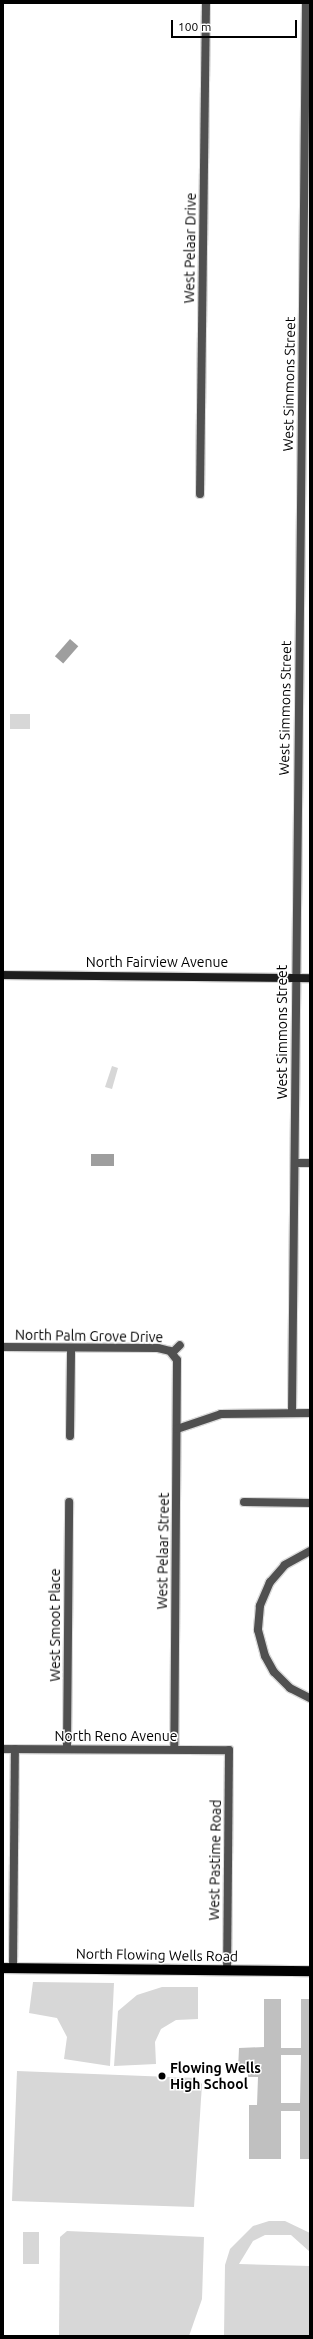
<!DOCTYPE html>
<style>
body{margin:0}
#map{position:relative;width:313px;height:2339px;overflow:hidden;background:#fff;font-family:Ubuntu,sans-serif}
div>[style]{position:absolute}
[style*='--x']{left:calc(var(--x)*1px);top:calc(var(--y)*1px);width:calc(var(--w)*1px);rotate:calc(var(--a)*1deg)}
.green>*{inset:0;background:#d7d7d7;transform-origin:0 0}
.water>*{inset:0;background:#9e9e9e;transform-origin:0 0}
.building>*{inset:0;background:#c0c0c0}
.roads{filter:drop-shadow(1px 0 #dbdbdb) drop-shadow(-1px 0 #dbdbdb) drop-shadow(0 1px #dbdbdb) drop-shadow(0 -1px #dbdbdb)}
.street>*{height:8px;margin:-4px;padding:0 4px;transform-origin:4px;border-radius:4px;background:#505050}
.secondary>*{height:8px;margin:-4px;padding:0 4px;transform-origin:4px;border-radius:4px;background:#1d1d1d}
.primary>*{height:10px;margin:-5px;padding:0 5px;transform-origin:5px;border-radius:5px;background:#000}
.dots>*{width:11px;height:11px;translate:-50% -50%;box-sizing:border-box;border:2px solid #fff;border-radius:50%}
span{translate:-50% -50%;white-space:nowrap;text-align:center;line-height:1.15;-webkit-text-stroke:3px #fff;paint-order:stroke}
.street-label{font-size:14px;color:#000}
.poi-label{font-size:14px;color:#000;font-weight:700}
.left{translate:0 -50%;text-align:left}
.frame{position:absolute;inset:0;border:4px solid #000;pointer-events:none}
.scale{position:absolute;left:171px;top:20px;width:126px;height:18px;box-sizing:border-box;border:2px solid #000;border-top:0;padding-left:5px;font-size:12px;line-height:14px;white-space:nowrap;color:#000;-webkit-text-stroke:3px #fff;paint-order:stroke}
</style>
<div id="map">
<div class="green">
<i style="left:30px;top:714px;width:15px;height:20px;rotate:90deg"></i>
<i style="clip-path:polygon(112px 1066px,118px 1068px,112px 1089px,105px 1087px)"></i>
<i style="clip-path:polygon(33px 1982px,114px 1983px,110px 2066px,64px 2059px,67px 2037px,57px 2018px,29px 2013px)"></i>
<i style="clip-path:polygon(162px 1987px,198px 1987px,198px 2019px,176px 2020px,161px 2029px,155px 2042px,156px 2064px,114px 2066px,118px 2011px,137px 1995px)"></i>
<i style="clip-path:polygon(17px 2071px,196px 2078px,202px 2084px,194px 2207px,12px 2201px)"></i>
<i style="clip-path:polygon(269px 2221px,285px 2221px,310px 2233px,310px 2252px,291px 2235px,265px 2235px,253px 2241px,239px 2264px,310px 2266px,310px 2336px,224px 2336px,225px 2265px,230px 2249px,253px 2226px)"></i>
<i style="clip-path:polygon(67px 2231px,204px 2237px,202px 2299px,189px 2336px,59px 2336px,60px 2237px)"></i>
<i style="left:23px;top:2232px;width:16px;height:32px"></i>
</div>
<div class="water">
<i style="left:70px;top:639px;width:11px;height:23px;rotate:41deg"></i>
<i style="left:91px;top:1154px;width:23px;height:12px"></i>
</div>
<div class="building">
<i style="clip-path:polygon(evenodd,264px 1999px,281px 1999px,281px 2048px,301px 2048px,301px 1999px,310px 1999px,310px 2159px,300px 2159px,300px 2111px,281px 2111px,281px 2159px,249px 2159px,249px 2105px,257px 2105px,258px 2077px,248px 2077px,248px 2072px,238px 2070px,239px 2048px,264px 2047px,264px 1999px,281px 2055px,301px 2055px,300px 2103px,281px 2103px,281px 2055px)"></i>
</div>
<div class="roads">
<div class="street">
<i style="--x:200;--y:494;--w:491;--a:-89.3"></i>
<i style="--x:295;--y:1163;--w:15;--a:0"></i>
<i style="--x:3;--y:1347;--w:155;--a:0.4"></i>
<i style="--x:158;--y:1348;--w:12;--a:14"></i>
<i style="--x:170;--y:1351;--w:11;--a:52"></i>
<i style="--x:177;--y:1360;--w:389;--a:90.4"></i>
<i style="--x:172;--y:1353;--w:11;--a:-45"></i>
<i style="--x:292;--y:1413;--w:1410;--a:-89.43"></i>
<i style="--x:177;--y:1429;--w:46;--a:-18.8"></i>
<i style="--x:221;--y:1414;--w:89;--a:-0.6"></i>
<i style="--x:70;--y:1436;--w:87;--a:-89.3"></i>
<i style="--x:244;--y:1502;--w:66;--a:0.9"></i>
<i style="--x:310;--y:1551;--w:29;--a:151"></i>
<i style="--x:285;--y:1565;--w:23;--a:131"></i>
<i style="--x:270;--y:1582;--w:26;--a:113"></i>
<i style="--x:260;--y:1606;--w:24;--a:95"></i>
<i style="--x:258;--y:1630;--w:27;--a:75"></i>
<i style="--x:265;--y:1656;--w:18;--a:61"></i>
<i style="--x:274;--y:1672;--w:23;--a:45"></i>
<i style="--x:290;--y:1688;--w:22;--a:27"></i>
<i style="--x:67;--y:1748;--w:246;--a:-89.5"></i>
<i style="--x:3;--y:1749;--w:226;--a:0.3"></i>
<i style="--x:229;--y:1750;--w:221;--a:90.5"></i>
<i style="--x:13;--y:1968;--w:219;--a:-89.5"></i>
</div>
<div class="secondary">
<i style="--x:3;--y:975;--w:307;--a:0.6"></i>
</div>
<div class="primary">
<i style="--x:3;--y:1968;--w:307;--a:0.6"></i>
</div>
</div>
<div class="dots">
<i style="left:162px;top:2076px;background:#000"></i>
</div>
<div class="street-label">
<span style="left:190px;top:248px;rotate:-89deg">West Pelaar Drive</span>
<span style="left:289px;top:384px;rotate:-89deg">West Simmons Street</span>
<span style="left:285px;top:708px;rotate:-89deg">West Simmons Street</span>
<span style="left:157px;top:962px">North Fairview Avenue</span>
<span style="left:282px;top:1032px;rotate:-90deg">West Simmons Street</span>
<span style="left:89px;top:1336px;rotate:1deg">North Palm Grove Drive</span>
<span style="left:163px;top:1551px;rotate:-89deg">West Pelaar Street</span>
<span style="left:55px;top:1625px;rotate:-90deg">West Smoot Place</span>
<span style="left:116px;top:1736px">North Reno Avenue</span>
<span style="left:215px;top:1860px;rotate:-89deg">West Pastime Road</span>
<span style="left:157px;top:1955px;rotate:1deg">North Flowing Wells Road</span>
</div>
<div class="poi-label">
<span class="left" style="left:170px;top:2076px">Flowing Wells<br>High School</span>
</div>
<div class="frame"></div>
<div class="scale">100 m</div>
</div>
